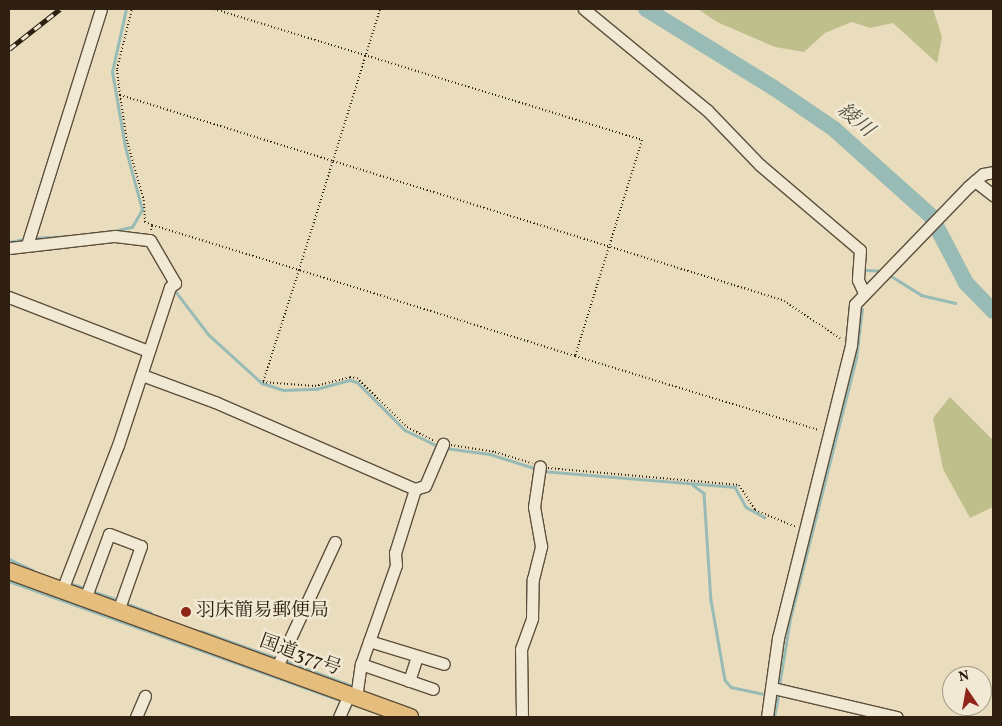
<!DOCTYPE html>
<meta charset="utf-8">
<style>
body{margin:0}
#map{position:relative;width:1002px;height:726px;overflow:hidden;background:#eaddbd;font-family:Vollkorn,"Noto Serif JP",serif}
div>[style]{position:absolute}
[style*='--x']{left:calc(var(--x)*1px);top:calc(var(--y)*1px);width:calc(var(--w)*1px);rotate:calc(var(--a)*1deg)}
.green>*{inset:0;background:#bfbf8c}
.stream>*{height:2.5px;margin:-1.25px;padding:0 1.25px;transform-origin:1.25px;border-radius:1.25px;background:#98bbb5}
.river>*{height:16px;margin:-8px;padding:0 8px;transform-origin:8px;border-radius:8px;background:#98bbb5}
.path>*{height:2px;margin-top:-1px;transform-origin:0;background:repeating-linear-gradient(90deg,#2f2012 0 1px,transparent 0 3.5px)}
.roads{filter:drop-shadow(1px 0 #5e4f3d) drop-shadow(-1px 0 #5e4f3d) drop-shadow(0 1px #5e4f3d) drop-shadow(0 -1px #5e4f3d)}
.minor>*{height:11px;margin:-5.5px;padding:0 5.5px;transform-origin:5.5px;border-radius:5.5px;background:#f1e9d4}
.highway>*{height:16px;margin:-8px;padding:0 8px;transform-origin:8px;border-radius:8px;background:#e5be7e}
.rail>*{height:4.5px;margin-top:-2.25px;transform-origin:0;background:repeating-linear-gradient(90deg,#f1e9d4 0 8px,#2f2012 0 16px);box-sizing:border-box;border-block:1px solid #2f2012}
.dots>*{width:14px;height:14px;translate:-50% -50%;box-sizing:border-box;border:2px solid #f1e9d4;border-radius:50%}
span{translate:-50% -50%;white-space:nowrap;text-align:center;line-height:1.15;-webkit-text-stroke:5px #f1e9d4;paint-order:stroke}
.poi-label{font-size:19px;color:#2f2012}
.left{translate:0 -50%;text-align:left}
.street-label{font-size:19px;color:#2f2012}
.water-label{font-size:20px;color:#4e4e43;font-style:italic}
.frame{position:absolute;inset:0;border:10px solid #2f2012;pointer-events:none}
.north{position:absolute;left:942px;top:666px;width:50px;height:50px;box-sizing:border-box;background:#f1e9d4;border:1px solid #a39986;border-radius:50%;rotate:348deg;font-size:14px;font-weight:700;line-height:20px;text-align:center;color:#2f2012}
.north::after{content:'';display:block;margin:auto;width:18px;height:22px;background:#8f2418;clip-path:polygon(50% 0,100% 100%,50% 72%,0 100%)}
</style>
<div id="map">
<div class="green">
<i style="clip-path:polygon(698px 9px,933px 9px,942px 37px,937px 63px,893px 23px,870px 28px,852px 22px,825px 33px,804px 52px,775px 47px,717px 22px)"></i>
<i style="clip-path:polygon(950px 397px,993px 440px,993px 507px,970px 518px,943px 469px,933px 418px)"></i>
</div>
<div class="stream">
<i style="--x:114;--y:231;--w:18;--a:-13"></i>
<i style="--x:132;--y:227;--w:20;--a:-60"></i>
<i style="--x:142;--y:210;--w:65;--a:-105.1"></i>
<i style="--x:125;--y:147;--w:76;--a:-99.8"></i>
<i style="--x:112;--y:72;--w:65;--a:-77.5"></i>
<i style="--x:32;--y:238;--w:35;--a:-3"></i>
<i style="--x:9;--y:242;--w:15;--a:-11"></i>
<i style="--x:867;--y:270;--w:17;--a:3"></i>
<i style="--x:888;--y:274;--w:39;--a:32"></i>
<i style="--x:921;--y:295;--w:35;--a:13"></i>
<i style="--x:173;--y:288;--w:59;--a:52.5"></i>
<i style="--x:209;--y:335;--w:72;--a:42.2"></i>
<i style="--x:262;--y:383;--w:23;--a:18"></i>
<i style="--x:284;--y:390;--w:32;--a:-2"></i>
<i style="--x:316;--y:389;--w:35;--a:-15"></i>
<i style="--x:350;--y:380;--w:7;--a:16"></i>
<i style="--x:357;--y:382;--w:68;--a:45"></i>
<i style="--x:405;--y:430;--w:37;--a:26"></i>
<i style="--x:445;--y:448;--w:45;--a:7.6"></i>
<i style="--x:490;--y:454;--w:49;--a:17.7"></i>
<i style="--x:542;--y:471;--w:194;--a:4.7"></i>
<i style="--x:735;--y:487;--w:23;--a:61"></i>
<i style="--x:746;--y:507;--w:21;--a:29"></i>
<i style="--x:693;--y:485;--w:14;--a:36"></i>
<i style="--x:704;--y:493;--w:107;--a:86.3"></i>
<i style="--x:711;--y:600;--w:81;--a:80.1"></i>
<i style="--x:725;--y:680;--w:9;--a:49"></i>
<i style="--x:731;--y:687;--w:35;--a:12"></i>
<i style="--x:9;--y:559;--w:26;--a:25"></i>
<i style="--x:9;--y:581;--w:351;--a:19.8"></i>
<i style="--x:69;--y:583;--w:17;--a:17"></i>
<i style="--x:92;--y:591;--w:28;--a:19"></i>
<i style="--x:125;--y:603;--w:27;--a:20"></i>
<i style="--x:201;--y:631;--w:81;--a:19.6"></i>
<i style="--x:283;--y:660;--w:75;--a:20.4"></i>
<i style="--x:779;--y:686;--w:68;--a:-80.7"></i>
<i style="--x:790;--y:619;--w:269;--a:-75.8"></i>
<i style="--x:856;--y:358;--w:49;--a:-83"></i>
<i style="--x:774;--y:717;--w:25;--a:-79"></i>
</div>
<div class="river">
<i style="--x:646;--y:9;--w:150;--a:31.7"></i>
<i style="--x:774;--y:88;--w:73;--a:34.3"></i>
<i style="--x:834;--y:129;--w:130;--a:41.9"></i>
<i style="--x:931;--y:216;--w:76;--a:62.4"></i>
<i style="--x:966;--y:283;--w:39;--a:46"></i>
</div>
<div class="path">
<i style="--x:214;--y:9;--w:448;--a:17"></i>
<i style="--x:642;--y:140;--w:226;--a:107.2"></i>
<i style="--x:575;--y:356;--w:289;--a:-162.7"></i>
<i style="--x:299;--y:270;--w:118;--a:107.8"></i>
<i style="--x:263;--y:382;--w:52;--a:4.4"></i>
<i style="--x:315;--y:386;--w:36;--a:-14"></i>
<i style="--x:350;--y:377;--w:7;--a:8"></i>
<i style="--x:357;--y:378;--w:70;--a:44.4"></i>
<i style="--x:407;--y:427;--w:31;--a:27"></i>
<i style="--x:120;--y:95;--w:26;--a:-97"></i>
<i style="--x:117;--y:69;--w:62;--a:-76"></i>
<i style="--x:152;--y:225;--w:154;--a:17"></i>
<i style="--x:299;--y:270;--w:114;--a:-72.7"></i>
<i style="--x:333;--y:161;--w:472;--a:17.2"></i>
<i style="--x:784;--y:301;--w:69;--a:33.7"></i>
<i style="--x:151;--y:230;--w:5;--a:-79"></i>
<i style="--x:152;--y:225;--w:8;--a:-157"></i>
<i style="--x:145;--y:222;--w:21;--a:-93"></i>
<i style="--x:144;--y:201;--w:62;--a:-105.8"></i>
<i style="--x:127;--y:141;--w:47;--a:-98.7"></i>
<i style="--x:120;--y:95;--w:223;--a:17.2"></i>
<i style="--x:333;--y:161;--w:159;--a:-72.8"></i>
<i style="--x:575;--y:356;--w:255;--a:16.9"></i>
<i style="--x:451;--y:445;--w:45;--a:9"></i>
<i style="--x:495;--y:452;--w:39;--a:17"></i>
<i style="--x:548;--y:468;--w:192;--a:5.1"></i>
<i style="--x:739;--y:485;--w:30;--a:57"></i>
<i style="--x:755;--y:510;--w:44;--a:22.5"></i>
</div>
<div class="roads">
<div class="minor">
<i style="--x:584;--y:9;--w:159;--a:39.4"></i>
<i style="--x:707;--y:110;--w:76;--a:46.1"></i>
<i style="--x:760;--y:165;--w:131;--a:40.4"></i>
<i style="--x:860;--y:250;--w:30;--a:94"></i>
<i style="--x:858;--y:280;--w:14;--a:65"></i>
<i style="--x:975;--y:181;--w:23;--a:38"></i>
<i style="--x:27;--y:245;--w:247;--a:-72.6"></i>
<i style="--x:9;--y:248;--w:107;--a:-6.5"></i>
<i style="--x:115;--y:236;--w:35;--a:7"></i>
<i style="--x:150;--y:240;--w:50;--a:59.8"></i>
<i style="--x:175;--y:283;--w:6;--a:141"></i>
<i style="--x:170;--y:287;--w:166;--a:108.2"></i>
<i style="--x:118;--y:445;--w:155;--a:111.1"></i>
<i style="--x:9;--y:297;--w:149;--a:21.2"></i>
<i style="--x:142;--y:375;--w:78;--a:20.3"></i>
<i style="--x:215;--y:402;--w:218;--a:23.5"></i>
<i style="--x:415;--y:489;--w:10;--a:-17"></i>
<i style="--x:425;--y:486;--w:46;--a:-66.8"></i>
<i style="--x:85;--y:599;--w:69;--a:-69.7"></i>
<i style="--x:109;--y:534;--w:34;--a:21"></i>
<i style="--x:141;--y:546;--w:69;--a:109.5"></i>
<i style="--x:369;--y:641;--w:78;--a:17"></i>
<i style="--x:361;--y:664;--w:76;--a:19.1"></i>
<i style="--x:276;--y:669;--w:140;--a:-65.1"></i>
<i style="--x:409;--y:681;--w:26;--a:-72"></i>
<i style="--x:773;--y:688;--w:127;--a:13.2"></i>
<i style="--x:356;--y:698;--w:34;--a:-82"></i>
<i style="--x:361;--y:664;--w:105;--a:-70.5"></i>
<i style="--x:396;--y:565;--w:12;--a:-95"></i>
<i style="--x:395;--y:553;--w:67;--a:-72.6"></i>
<i style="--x:136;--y:717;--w:23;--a:-67"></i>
<i style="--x:339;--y:717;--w:24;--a:-66"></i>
<i style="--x:522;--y:717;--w:68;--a:-90.8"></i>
<i style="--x:521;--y:649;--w:33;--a:-70"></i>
<i style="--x:532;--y:618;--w:39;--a:-89"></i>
<i style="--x:533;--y:579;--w:34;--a:-76"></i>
<i style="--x:541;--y:546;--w:40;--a:-100"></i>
<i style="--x:534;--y:507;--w:41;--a:-81.7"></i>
<i style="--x:767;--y:717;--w:80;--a:-82.1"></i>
<i style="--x:778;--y:638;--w:302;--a:-76"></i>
<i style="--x:851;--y:345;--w:41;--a:-84.4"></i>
<i style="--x:855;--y:304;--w:163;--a:-46"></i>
<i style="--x:968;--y:187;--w:20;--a:-41"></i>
<i style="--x:983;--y:174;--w:10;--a:-11"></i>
</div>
<div class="highway">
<i style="--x:9;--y:571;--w:427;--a:20"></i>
</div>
</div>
<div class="rail">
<i style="--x:9;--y:49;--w:65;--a:-38.1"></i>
</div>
<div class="dots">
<i style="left:186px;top:612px;background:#8f2418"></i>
</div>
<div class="poi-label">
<span class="left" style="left:196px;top:612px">羽床簡易郵便局</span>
</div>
<div class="street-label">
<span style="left:300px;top:656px;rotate:20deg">国道377号</span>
</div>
<div class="water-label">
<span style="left:855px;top:121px;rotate:40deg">綾川</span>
</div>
<div class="frame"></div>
<div class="north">N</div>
</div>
